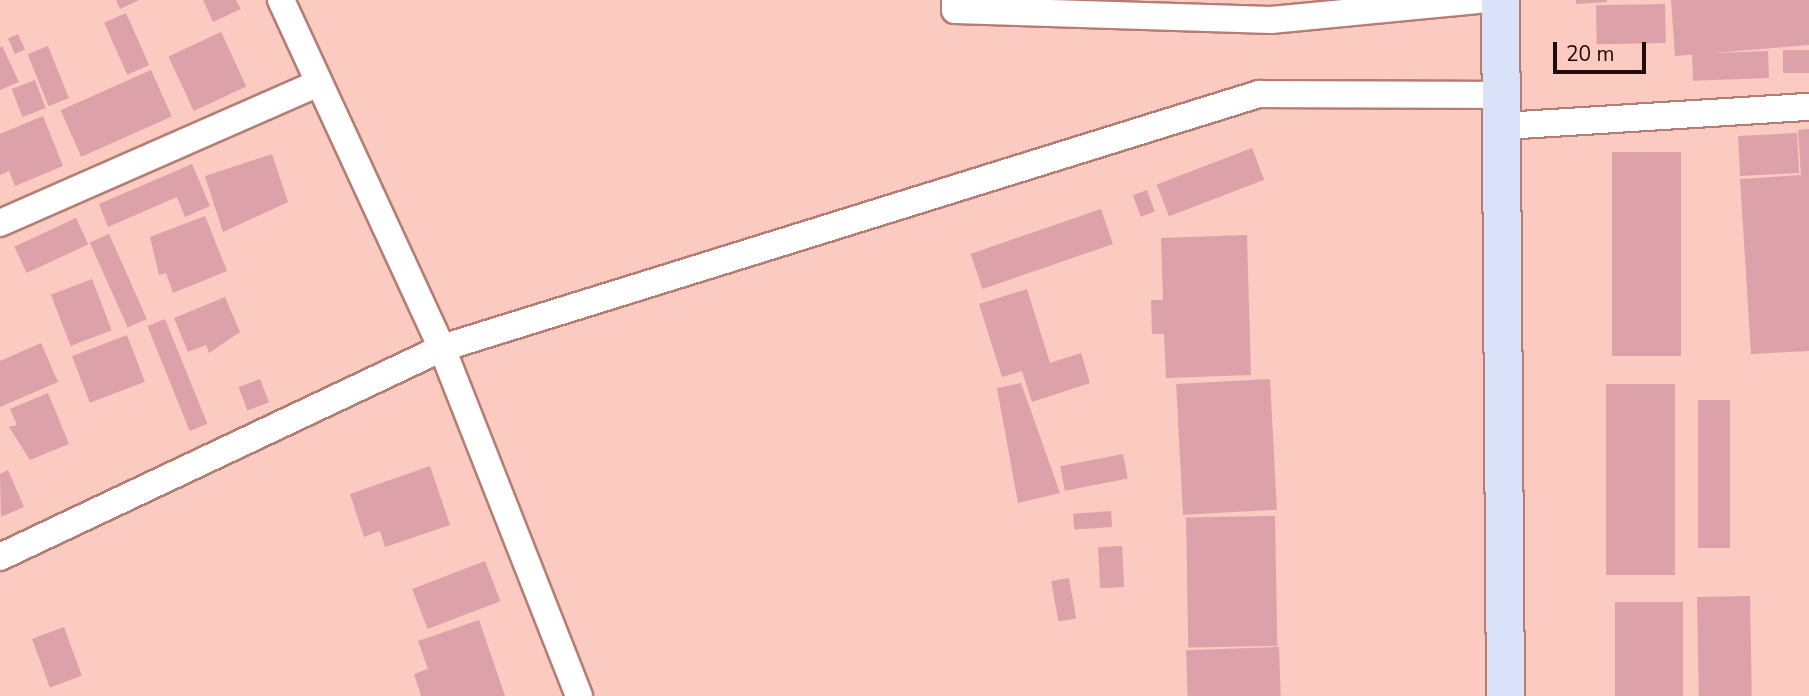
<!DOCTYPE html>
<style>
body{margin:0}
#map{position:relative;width:1809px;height:696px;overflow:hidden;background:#fbcac1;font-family:"Nunito Sans",sans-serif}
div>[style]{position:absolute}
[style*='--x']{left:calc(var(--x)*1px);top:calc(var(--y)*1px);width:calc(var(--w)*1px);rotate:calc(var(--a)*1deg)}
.building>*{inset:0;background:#dca1a9;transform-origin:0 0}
.roads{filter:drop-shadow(2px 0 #b57d74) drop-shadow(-2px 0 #b57d74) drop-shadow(0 2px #b57d74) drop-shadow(0 -2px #b57d74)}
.street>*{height:26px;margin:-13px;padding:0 13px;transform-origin:13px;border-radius:13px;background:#fff}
.secondary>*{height:37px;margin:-18.5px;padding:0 18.5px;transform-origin:18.5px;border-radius:18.5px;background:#dae2fa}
span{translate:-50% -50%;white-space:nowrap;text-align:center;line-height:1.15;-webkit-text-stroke:5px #fbcac1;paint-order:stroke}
.scale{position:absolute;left:1553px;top:42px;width:93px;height:32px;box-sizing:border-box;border:4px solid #200b08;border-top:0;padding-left:9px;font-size:21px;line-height:24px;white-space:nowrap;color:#200b08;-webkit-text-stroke:5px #fbcac1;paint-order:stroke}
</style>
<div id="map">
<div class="building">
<i style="clip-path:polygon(116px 0,139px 0,120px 9px)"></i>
<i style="clip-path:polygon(203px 0,236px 0,241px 9px,213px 22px)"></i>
<i style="clip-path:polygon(1576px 0,1607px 0,1607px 2px,1576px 4px)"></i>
<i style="clip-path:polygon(1671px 0,1809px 0,1809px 45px,1675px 56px)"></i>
<i style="left:1665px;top:4px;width:39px;height:69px;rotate:89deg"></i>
<i style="left:126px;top:13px;width:57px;height:24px;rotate:66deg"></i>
<i style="left:221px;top:32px;width:60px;height:58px;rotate:65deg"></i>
<i style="left:18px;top:34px;width:17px;height:11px;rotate:66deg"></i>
<i style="clip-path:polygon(2px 46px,19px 82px,0 90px,0 48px)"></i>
<i style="left:48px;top:46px;width:56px;height:22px;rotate:68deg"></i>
<i style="left:1809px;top:50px;width:23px;height:26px;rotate:90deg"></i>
<i style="left:1768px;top:51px;width:27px;height:76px;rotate:88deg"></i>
<i style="left:151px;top:70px;width:51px;height:99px;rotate:66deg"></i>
<i style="left:35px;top:80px;width:30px;height:25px;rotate:69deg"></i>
<i style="clip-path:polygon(43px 116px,63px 166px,15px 186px,9px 171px,0 175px,0 134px)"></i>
<i style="clip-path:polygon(1809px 129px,1809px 351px,1751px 354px,1740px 179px,1801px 175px,1798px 130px)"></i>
<i style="left:1797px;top:133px;width:40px;height:59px;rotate:87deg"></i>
<i style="left:1252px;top:148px;width:34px;height:102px;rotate:69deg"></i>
<i style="left:1681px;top:152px;width:204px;height:69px;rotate:90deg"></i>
<i style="clip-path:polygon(272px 154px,288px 202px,223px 232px,205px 176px)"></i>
<i style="clip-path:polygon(192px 164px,210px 206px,185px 217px,177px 197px,108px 227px,99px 204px)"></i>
<i style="left:1147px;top:190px;width:23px;height:15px;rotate:70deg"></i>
<i style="left:1101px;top:209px;width:37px;height:138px;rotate:71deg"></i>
<i style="clip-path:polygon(205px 216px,227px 271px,173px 293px,166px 273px,159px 275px,150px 237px)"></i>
<i style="left:76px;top:218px;width:29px;height:68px;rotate:65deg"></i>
<i style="left:109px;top:234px;width:93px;height:21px;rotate:66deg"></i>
<i style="clip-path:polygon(1247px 235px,1251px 375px,1166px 378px,1164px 334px,1152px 334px,1151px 300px,1163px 300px,1161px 238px)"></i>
<i style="left:92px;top:279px;width:55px;height:44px;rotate:69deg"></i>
<i style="clip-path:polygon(1027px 289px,1050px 363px,1081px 353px,1090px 383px,1032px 402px,1022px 371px,1002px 377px,979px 304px)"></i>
<i style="clip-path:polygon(225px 297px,240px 332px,209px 353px,206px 345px,188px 352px,174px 318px)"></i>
<i style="left:165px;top:319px;width:113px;height:19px;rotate:68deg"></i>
<i style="left:127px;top:335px;width:50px;height:59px;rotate:69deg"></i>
<i style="clip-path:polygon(41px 343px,58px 382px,0 407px,0 361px)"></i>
<i style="left:260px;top:379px;width:25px;height:23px;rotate:69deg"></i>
<i style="left:1270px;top:379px;width:131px;height:94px;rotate:87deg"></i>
<i style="clip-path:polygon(1021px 383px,1060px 493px,1018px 503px,997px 388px)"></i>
<i style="left:1675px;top:384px;width:191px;height:69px;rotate:90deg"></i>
<i style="clip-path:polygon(48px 393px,69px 444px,30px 460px,9px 427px,17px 425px,10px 409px)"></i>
<i style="left:1730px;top:400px;width:148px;height:32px;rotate:90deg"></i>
<i style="left:1123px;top:454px;width:25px;height:64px;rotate:79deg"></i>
<i style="clip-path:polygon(430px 466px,450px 525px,385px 547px,380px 531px,364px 537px,350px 494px)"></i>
<i style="clip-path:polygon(8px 470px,24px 507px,1px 517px,0 474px)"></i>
<i style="left:1111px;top:511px;width:16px;height:38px;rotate:86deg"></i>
<i style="left:1275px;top:516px;width:130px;height:89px;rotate:89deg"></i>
<i style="left:1122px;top:546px;width:41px;height:24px;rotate:87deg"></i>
<i style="left:485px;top:561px;width:43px;height:78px;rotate:69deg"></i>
<i style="left:1069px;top:578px;width:41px;height:18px;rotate:80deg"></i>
<i style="left:1750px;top:596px;width:100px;height:53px;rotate:89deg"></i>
<i style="left:1615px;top:602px;width:68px;height:94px"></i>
<i style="clip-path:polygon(479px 620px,505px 696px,421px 696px,414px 674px,428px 669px,418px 641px)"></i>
<i style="left:64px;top:627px;width:52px;height:34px;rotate:70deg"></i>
<i style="left:1279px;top:647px;width:49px;height:93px;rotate:88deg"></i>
</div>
<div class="roads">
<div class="street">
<i style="--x:281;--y:0;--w:383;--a:65.2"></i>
<i style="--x:442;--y:348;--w:374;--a:68.5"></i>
<i style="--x:955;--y:0;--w:10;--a:90"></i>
<i style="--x:955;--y:10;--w:316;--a:1.8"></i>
<i style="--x:1271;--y:20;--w:208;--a:-5.5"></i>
<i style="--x:1504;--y:126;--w:306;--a:-3.6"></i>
<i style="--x:0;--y:223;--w:346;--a:-23.7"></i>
<i style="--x:0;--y:557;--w:489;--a:-25.3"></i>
<i style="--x:442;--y:348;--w:856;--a:-17.27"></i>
<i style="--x:1259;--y:94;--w:244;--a:0.2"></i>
</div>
<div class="secondary">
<i style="--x:1500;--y:0;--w:696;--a:89.59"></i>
</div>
</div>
<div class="scale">20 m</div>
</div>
